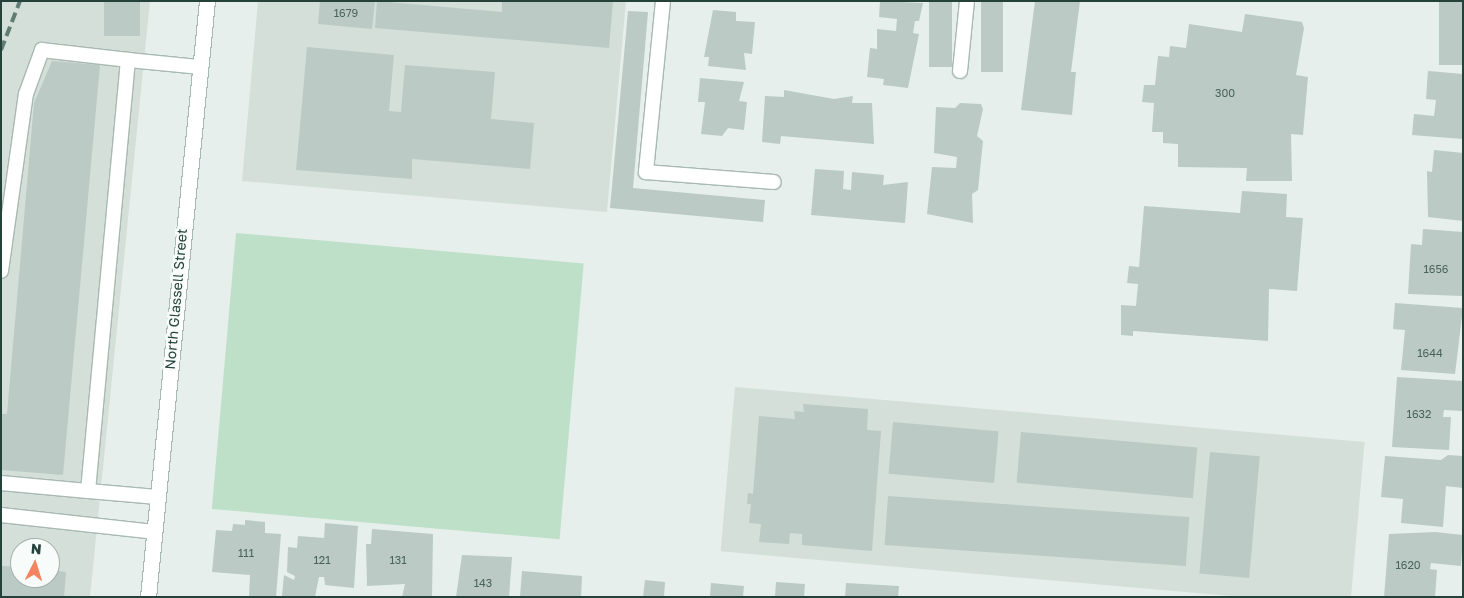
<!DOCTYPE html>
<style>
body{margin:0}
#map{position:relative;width:1464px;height:598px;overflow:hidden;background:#e6efeb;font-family:"Golos Text",sans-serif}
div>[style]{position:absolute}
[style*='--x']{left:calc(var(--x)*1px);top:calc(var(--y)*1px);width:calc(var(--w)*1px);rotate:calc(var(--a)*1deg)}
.built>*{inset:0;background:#d4dfda;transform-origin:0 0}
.green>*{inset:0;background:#bfe0c8;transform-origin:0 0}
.building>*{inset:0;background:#bbcac4;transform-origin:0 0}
.roads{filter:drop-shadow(1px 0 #a8b8b2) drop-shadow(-1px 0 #a8b8b2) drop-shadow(0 1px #a8b8b2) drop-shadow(0 -1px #a8b8b2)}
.lane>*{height:14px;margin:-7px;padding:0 7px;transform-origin:7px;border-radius:7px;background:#fff}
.secondary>*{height:15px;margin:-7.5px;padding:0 7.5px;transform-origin:7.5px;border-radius:7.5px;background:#fff}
.rail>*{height:4px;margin-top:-2px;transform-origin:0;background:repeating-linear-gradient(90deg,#5f7d75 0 10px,transparent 0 15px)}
span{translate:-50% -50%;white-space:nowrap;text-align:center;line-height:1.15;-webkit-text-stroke:5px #f7fbf9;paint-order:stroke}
.number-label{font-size:11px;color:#4a645c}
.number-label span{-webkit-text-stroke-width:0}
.street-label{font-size:14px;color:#24423a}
.frame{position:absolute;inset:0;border:2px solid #24423a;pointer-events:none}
.north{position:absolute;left:10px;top:538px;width:50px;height:50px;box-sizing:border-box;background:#f7fbf9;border:1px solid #a3b1ad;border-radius:50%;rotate:5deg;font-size:14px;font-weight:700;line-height:20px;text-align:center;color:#24423a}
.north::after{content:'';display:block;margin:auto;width:18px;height:22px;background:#f4845f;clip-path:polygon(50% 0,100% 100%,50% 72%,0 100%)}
</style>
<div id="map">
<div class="built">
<i style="clip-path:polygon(evenodd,1px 1px,150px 1px,90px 597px,1px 597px,1px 1px,20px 548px,50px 548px,50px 578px,20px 578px,20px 548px)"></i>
<i style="clip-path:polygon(258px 1px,626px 1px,607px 212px,242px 181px)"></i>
<i style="left:735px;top:387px;width:632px;height:165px;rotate:5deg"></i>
</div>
<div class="green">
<i style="left:236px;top:233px;width:349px;height:277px;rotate:5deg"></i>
</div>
<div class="building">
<i style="left:104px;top:1px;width:36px;height:35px"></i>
<i style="clip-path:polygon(320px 1px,375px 1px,372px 29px,318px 24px)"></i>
<i style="clip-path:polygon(377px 1px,502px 12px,502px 1px,613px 1px,609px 48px,375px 28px)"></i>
<i style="clip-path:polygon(880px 1px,923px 3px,919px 21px,915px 21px,913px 33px,919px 34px,908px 88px,883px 85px,884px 79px,867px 77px,870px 48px,877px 49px,877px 29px,896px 31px,897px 19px,879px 17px)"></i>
<i style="left:929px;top:1px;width:23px;height:66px"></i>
<i style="left:981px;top:1px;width:22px;height:71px"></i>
<i style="clip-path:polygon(1035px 1px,1080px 1px,1071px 72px,1076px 72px,1072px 115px,1021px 110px)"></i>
<i style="left:1439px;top:1px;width:24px;height:64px"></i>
<i style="clip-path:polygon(713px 10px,736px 12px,736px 21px,755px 22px,752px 54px,744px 53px,746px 70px,708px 66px,709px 57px,704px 57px)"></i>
<i style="clip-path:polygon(628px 11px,648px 12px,633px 188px,765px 200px,763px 222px,610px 208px)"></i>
<i style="clip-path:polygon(1245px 14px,1302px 22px,1304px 28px,1296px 75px,1308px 77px,1303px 135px,1291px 134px,1292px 181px,1246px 181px,1247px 168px,1178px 167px,1178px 144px,1163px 143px,1163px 132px,1152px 132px,1154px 103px,1142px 102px,1144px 85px,1155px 85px,1158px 56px,1169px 57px,1170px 46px,1186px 48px,1189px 24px,1242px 32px)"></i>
<i style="clip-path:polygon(307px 47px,394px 55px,389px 111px,401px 112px,405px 65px,495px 72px,491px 119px,534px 123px,530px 169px,412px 159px,412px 179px,296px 170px)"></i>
<i style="clip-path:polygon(52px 61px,100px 65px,63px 475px,1px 470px,1px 414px,7px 414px,34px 103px)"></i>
<i style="clip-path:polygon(1428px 71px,1463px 74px,1463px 139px,1412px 135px,1414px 114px,1434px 116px,1436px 100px,1426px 99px)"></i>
<i style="clip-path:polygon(700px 78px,744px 82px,739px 101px,747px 102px,744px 130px,728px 128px,722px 136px,701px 134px,705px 102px,698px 102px)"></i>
<i style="clip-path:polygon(784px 90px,834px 99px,853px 96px,852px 103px,872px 103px,874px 144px,781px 136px,780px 144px,762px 142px,765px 96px,784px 97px)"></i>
<i style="clip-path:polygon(960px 103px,981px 104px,983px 109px,977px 136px,983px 141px,978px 190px,972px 194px,973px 223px,927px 214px,932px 167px,956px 168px,957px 157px,934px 153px,936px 107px,955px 108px)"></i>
<i style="clip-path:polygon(1434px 150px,1463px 153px,1463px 221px,1428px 217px,1427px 171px,1432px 172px)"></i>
<i style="clip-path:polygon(815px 169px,844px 171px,843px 189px,851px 190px,852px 172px,884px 175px,883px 185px,908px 182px,905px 223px,811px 215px)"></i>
<i style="clip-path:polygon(1242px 191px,1287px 194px,1286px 217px,1303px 218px,1297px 291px,1269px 289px,1268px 341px,1133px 331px,1133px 336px,1121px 335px,1121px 305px,1136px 306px,1138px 284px,1127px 283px,1129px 266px,1139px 267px,1144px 206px,1240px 213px)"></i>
<i style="clip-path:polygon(1423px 229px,1463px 232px,1463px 296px,1408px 294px,1411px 244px,1422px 245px)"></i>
<i style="clip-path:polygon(1395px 303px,1463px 308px,1455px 374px,1401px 370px,1405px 330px,1393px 329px)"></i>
<i style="clip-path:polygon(1397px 377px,1463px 381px,1463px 411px,1444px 410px,1443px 417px,1451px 417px,1449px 450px,1392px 447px)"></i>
<i style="clip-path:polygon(803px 404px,868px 409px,867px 430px,881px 431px,872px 551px,802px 545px,802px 534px,790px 533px,789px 544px,759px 542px,761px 524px,749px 523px,751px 504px,747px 504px,748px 493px,753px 494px,759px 416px,795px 419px,794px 411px,804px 412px)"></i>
<i style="left:893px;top:422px;width:106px;height:52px;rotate:5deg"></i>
<i style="left:1021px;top:432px;width:177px;height:51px;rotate:5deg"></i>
<i style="left:1210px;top:452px;width:50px;height:122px;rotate:5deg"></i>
<i style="clip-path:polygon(1448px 455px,1463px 456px,1463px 488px,1446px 486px,1443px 527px,1401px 523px,1403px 499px,1381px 497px,1385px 456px,1441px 460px)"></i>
<i style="left:888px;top:496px;width:302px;height:49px;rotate:4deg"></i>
<i style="clip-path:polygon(245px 520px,265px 522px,265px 533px,281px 534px,276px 597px,249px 597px,250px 575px,212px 572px,216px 530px,232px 531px,233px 524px,245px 525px)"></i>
<i style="clip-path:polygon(325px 523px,358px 526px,354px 588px,325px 585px,324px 577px,319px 577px,315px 597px,282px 596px,284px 575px,294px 580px,295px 576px,287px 572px,288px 547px,297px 548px,298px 536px,324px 538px)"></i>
<i style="clip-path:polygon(372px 529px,433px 534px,432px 597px,402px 597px,405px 584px,367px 586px,366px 544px,371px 544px)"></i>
<i style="clip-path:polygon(1435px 532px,1463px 535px,1461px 566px,1431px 563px,1430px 569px,1437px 570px,1435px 597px,1384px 597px,1389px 534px)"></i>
<i style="clip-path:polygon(462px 555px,512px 557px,509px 597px,456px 597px)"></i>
<i style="clip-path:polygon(1px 566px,20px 567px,20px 578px,50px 578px,50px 570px,66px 572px,64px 597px,1px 597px)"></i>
<i style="clip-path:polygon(522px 571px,582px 576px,581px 597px,520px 597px)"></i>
<i style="clip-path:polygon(645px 580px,665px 582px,664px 597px,643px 597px)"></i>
<i style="left:776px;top:582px;width:29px;height:15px;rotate:4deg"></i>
<i style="clip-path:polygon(711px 583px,744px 586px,743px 597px,710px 597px)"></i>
<i style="clip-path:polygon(846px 583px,899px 586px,898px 597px,845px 597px)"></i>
</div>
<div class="roads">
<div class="lane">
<i style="--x:663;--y:1;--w:172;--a:95.7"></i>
<i style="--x:646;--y:172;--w:128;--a:4.5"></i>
<i style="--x:960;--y:71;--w:70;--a:-84.3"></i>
<i style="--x:1;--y:271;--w:179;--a:-82"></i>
<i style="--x:26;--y:94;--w:47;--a:-70"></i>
<i style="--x:42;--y:50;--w:87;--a:6.6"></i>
<i style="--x:1;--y:483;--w:87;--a:5.3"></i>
<i style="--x:157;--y:497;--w:69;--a:-175"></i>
<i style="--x:88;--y:491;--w:433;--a:-84.7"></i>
<i style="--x:128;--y:60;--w:71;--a:5.6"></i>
<i style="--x:1;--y:515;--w:154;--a:6.3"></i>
</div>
<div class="secondary">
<i style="--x:148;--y:597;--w:599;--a:-84.35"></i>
</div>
</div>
<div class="rail">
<i style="--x:1;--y:50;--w:53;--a:-68.8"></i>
</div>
<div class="number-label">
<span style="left:346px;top:13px">1679</span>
<span style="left:1225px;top:93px">300</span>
<span style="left:1436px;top:269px">1656</span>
<span style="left:1430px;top:353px">1644</span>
<span style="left:1419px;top:414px">1632</span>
<span style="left:246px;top:553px">111</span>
<span style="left:322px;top:560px">121</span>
<span style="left:398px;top:560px">131</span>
<span style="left:1408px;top:565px">1620</span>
<span style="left:483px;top:583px">143</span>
</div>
<div class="street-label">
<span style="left:176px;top:299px;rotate:-85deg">North Glassell Street</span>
</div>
<div class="frame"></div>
<div class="north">N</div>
</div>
